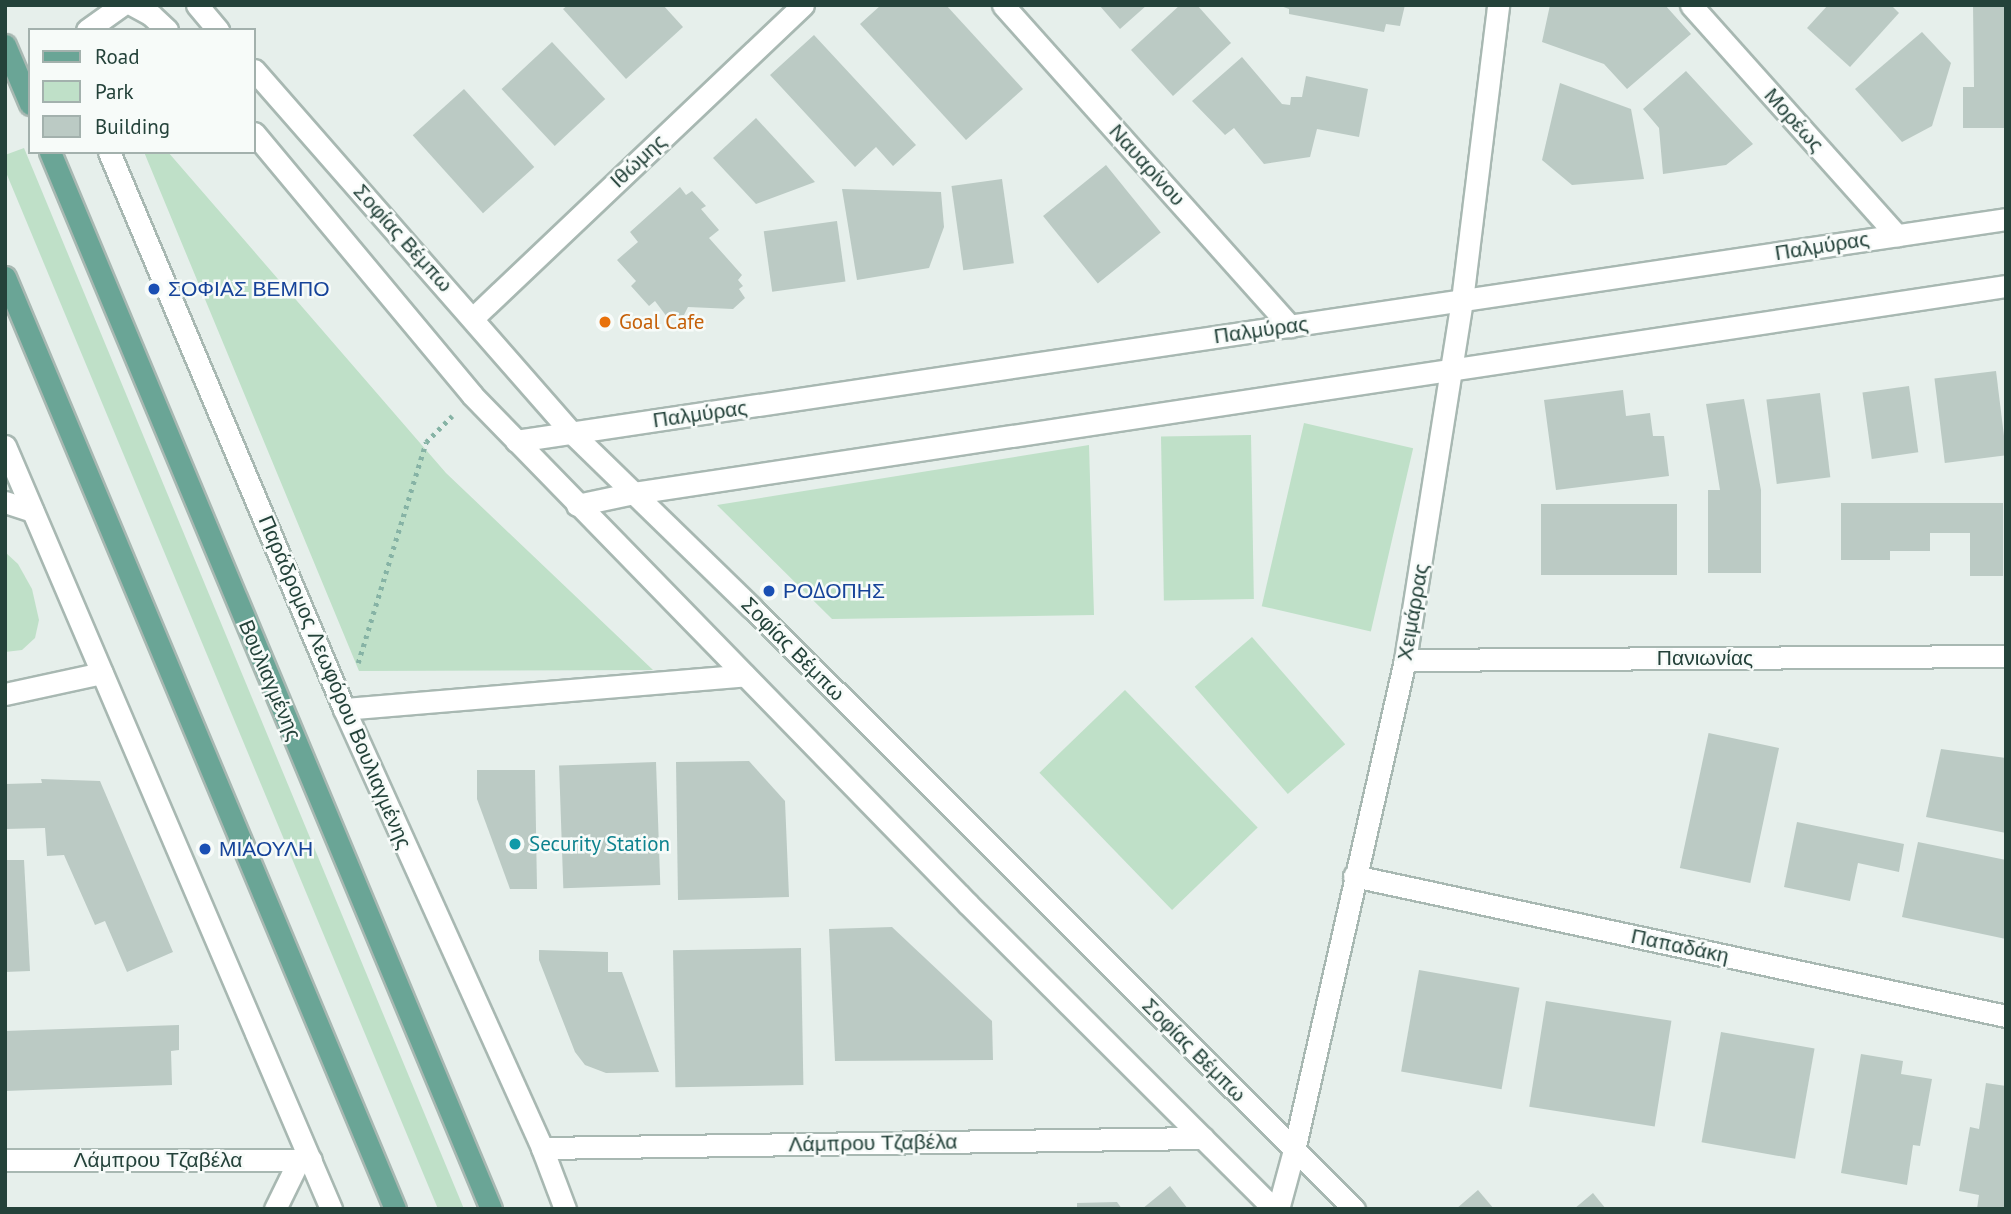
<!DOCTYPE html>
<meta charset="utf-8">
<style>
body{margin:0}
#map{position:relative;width:2011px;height:1214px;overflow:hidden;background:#e6efeb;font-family:"PT Sans",sans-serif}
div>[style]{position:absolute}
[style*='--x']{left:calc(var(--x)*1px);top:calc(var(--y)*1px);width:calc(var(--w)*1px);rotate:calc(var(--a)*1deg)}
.green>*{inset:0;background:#bfe0c8;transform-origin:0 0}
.building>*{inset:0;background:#bbcac4;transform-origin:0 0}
.path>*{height:4.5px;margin-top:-2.25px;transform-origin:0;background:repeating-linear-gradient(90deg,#86b3a5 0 3.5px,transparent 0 8.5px)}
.roads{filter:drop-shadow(2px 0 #a8b8b2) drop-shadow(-2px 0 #a8b8b2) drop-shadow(0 2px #a8b8b2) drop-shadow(0 -2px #a8b8b2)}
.street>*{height:21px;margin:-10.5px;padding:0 10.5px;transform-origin:10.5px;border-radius:10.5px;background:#fff}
.secondary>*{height:21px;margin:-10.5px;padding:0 10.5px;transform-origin:10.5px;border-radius:10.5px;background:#fff}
.primary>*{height:21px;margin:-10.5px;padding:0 10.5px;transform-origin:10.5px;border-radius:10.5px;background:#6aa596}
.dots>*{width:19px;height:19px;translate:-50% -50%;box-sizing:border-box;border:4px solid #f7fbf9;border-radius:50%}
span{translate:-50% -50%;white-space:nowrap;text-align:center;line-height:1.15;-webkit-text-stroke:5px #f7fbf9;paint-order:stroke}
.street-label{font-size:21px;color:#24423a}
.transit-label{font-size:21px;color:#164399}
.left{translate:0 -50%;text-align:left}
.food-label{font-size:21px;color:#c56008}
.culture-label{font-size:21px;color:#0d838f}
.frame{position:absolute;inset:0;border:7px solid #24423a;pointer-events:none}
.legend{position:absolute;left:28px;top:28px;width:228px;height:126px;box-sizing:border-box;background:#f7fbf9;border:2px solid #a3b1ad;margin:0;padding:9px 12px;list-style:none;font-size:21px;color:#24423a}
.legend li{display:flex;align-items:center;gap:14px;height:35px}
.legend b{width:35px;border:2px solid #a3b1ad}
</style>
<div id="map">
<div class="green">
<i style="clip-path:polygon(24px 148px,464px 1209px,438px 1209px,5px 170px,5px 155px)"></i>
<i style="clip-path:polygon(144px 152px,168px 152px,446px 473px,653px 670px,359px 671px)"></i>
<i style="left:1304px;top:423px;width:112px;height:188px;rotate:13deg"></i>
<i style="left:1251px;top:435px;width:164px;height:90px;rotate:89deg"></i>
<i style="clip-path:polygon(1089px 445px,1094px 615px,832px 619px,717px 505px)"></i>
<i style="clip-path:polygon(5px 552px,18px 564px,32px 589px,39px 620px,35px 638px,22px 650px,5px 652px)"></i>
<i style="left:1252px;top:637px;width:142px;height:76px;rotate:49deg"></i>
<i style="left:1125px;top:690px;width:191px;height:119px;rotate:46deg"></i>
</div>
<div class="building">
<i style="clip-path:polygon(568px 5px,663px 5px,683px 27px,626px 79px,563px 9px)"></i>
<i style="clip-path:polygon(881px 5px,946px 5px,1023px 89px,966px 140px,860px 24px)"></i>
<i style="clip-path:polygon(1099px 5px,1147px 5px,1120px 29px)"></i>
<i style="clip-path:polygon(1180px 5px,1197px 5px,1231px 43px,1173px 96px,1131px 50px)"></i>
<i style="clip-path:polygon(1278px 5px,1405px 5px,1400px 26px,1386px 24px,1384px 32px,1289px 14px,1289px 9px)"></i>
<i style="clip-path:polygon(1550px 5px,1665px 5px,1691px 34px,1627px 89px,1604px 64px,1542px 42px)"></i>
<i style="clip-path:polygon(1828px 5px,1891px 5px,1899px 13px,1850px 67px,1807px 28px)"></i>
<i style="clip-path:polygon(1973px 5px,2006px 5px,2006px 128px,1963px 128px,1963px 87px,1974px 87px)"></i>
<i style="clip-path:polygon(1922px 32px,1951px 63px,1932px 126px,1902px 142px,1855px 89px)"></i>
<i style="clip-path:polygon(814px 35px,916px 145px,893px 166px,876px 147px,855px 167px,770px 75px)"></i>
<i style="left:552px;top:42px;width:78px;height:69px;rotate:47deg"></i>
<i style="clip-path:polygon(1242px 57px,1282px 104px,1290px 105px,1291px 97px,1302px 97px,1306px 76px,1368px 89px,1359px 137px,1317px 129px,1310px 157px,1264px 164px,1234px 128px,1225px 135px,1192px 101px)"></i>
<i style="clip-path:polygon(1686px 71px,1753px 144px,1726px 165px,1663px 174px,1659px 128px,1643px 109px)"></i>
<i style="clip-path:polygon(1560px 83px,1631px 109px,1644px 179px,1572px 185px,1542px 160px)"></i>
<i style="left:464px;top:89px;width:105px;height:69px;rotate:48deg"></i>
<i style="clip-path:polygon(756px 118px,815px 182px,756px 204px,713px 158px)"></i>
<i style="left:1106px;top:165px;width:87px;height:81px;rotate:51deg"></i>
<i style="left:1002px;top:179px;width:85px;height:51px;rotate:82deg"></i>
<i style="clip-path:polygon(680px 187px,686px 195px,692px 191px,706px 206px,701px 209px,719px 230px,709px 238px,742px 275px,738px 280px,743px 286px,739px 289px,745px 298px,733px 309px,688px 307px,684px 315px,667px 317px,655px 301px,649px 306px,631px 286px,636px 281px,617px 260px,638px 242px,630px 232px)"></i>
<i style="clip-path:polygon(842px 189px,941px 192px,944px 227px,929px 268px,857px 280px)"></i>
<i style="left:837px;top:221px;width:61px;height:74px;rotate:82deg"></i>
<i style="left:1996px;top:371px;width:85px;height:62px;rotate:83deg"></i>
<i style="left:1909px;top:386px;width:67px;height:47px;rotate:82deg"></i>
<i style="clip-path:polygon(1623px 390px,1626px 416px,1650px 413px,1653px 436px,1664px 436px,1669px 476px,1556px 490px,1544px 400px)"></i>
<i style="left:1820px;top:393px;width:85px;height:54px;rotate:83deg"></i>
<i style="clip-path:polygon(1744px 399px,1761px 490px,1761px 573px,1708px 573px,1708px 490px,1720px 490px,1706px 404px)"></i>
<i style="clip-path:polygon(1841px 503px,2003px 503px,2003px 576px,1970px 576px,1970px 533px,1930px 533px,1930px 551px,1890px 551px,1890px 560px,1841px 560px)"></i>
<i style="left:1541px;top:504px;width:136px;height:71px"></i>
<i style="left:1779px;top:748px;width:138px;height:72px;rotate:102deg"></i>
<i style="clip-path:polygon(1941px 749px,2006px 758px,2006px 833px,1926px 817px)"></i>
<i style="clip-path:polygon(749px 761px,785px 801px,789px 897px,678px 900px,676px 762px)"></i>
<i style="left:656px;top:762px;width:123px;height:97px;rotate:88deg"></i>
<i style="clip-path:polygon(477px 770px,535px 770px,537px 889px,510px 889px,477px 799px)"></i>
<i style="clip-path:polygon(41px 779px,100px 781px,173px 952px,127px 972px,105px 921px,95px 925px,64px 855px,47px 856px,45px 828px,5px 829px,5px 784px,42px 783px)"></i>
<i style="clip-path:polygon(1797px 822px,1904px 844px,1899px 872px,1858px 863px,1850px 901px,1784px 887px)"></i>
<i style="clip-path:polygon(1918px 842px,2006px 860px,2006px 939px,1902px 917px)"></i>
<i style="clip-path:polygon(5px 860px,24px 860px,30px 971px,5px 972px)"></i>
<i style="clip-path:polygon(892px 927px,992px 1021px,993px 1060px,835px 1061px,829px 929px)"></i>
<i style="left:801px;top:948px;width:137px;height:128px;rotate:89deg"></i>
<i style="clip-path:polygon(539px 950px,608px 952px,608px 972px,622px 972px,659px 1072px,606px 1073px,585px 1065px,575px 1052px,539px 960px)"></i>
<i style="left:1419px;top:970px;width:102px;height:103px;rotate:10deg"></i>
<i style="left:1546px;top:1001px;width:127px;height:107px;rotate:9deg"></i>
<i style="clip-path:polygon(179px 1025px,179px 1050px,171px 1051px,172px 1085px,5px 1091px,5px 1031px)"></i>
<i style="left:1721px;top:1032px;width:95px;height:112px;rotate:10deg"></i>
<i style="clip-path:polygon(1861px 1054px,1903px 1061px,1901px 1074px,1932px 1079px,1920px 1146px,1913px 1145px,1907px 1185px,1841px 1173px)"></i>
<i style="clip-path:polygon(1986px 1083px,2006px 1086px,2006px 1209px,1977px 1209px,1979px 1195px,1959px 1191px,1970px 1127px,1979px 1129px)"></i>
<i style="clip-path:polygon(1170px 1186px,1188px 1209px,1142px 1209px)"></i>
<i style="clip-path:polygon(1478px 1190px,1494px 1209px,1456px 1209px)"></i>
<i style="clip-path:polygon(1593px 1193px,1606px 1209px,1574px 1209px)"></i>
<i style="clip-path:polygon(1117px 1202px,1122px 1209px,1077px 1209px,1077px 1203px)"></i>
</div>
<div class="path">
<i style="--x:358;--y:663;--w:231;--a:-72.9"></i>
<i style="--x:426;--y:442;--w:37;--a:-45"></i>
</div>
<div class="roads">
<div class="street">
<i style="--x:1003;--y:5;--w:431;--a:48.2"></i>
<i style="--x:1691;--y:5;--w:309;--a:48.2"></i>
<i style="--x:473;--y:318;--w:455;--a:-43.5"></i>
<i style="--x:1405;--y:660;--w:601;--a:-0.38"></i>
<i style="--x:344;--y:709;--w:402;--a:-4.8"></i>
<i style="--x:1354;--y:876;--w:667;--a:12.12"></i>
<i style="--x:542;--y:1148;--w:661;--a:-0.87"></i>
<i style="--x:5;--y:1160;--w:306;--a:0"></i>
<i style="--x:275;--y:1209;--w:55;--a:-63.9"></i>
<i style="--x:1278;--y:1209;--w:61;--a:-74.8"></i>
<i style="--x:1294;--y:1150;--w:502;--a:-77.24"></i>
<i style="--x:1405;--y:660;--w:364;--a:-81"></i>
<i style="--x:1462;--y:300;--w:297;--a:-83"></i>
</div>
<div class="secondary">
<i style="--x:133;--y:5;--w:21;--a:29"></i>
<i style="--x:151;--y:15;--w:22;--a:43"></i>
<i style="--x:197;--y:5;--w:33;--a:50"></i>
<i style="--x:87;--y:30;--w:43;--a:-35.5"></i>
<i style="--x:254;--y:70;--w:483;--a:48.8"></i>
<i style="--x:572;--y:433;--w:250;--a:44.2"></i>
<i style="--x:751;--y:607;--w:852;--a:44.95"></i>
<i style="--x:254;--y:133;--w:341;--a:50.2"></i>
<i style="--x:472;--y:395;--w:711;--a:45.74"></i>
<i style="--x:968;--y:904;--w:432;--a:44.9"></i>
<i style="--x:109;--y:152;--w:605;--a:67.12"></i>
<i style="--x:344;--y:709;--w:482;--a:65.7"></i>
<i style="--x:542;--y:1148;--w:65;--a:69.3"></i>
<i style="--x:516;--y:441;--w:1506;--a:-8.47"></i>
<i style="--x:5;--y:446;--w:830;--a:66.86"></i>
<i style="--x:5;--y:502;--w:29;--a:18"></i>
<i style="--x:577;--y:505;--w:58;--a:-11.9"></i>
<i style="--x:634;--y:493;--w:1388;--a:-8.58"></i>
<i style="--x:5;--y:694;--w:99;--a:-12.2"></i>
</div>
<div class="primary">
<i style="--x:5;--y:45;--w:64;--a:67"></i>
<i style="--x:50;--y:152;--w:1145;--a:67.35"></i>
<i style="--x:5;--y:277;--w:1010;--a:67.29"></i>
</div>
</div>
<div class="dots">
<i style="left:154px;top:289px;background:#1a4fb4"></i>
<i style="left:605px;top:322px;background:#e8710a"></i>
<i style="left:769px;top:591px;background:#1a4fb4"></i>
<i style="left:515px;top:844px;background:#0f9aa8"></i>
<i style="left:205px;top:849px;background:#1a4fb4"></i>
</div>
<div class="street-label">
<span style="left:1794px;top:120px;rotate:48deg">Μορέως</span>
<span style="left:638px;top:161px;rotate:-43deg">Ιθώμης</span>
<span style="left:1147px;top:165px;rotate:48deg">Ναυαρίνου</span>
<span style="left:403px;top:238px;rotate:48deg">Σοφίας Βέμπω</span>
<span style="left:1822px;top:246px;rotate:-9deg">Παλμύρας</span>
<span style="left:1261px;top:330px;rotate:-8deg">Παλμύρας</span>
<span style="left:700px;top:414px;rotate:-8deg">Παλμύρας</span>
<span style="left:1413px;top:612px;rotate:-80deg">Χειμάρρας</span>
<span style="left:793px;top:649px;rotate:45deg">Σοφίας Βέμπω</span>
<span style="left:1705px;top:658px">Πανιωνίας</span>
<span style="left:270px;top:680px;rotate:67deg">Βουλιαγμένης</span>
<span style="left:335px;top:682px;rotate:67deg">Παράδρομος Λεωφόρου Βουλιαγμένης</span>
<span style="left:1680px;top:946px;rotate:12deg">Παπαδάκη</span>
<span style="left:1194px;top:1050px;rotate:45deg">Σοφίας Βέμπω</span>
<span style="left:873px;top:1143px;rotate:-1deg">Λάμπρου Τζαβέλα</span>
<span style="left:158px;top:1160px">Λάμπρου Τζαβέλα</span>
</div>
<div class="transit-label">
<span class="left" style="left:168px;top:289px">ΣΟΦΙΑΣ ΒΕΜΠΟ</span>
<span class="left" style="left:783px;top:591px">ΡΟΔΟΠΗΣ</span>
<span class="left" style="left:219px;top:849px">ΜΙΑΟΥΛΗ</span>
</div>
<div class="food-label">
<span class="left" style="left:619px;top:322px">Goal Cafe</span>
</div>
<div class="culture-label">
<span class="left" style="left:529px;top:844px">Security Station</span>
</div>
<div class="frame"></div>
<ul class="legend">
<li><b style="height:9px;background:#6aa596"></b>Road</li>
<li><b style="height:19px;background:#bfe0c8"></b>Park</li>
<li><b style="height:19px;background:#bbcac4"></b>Building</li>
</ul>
</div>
